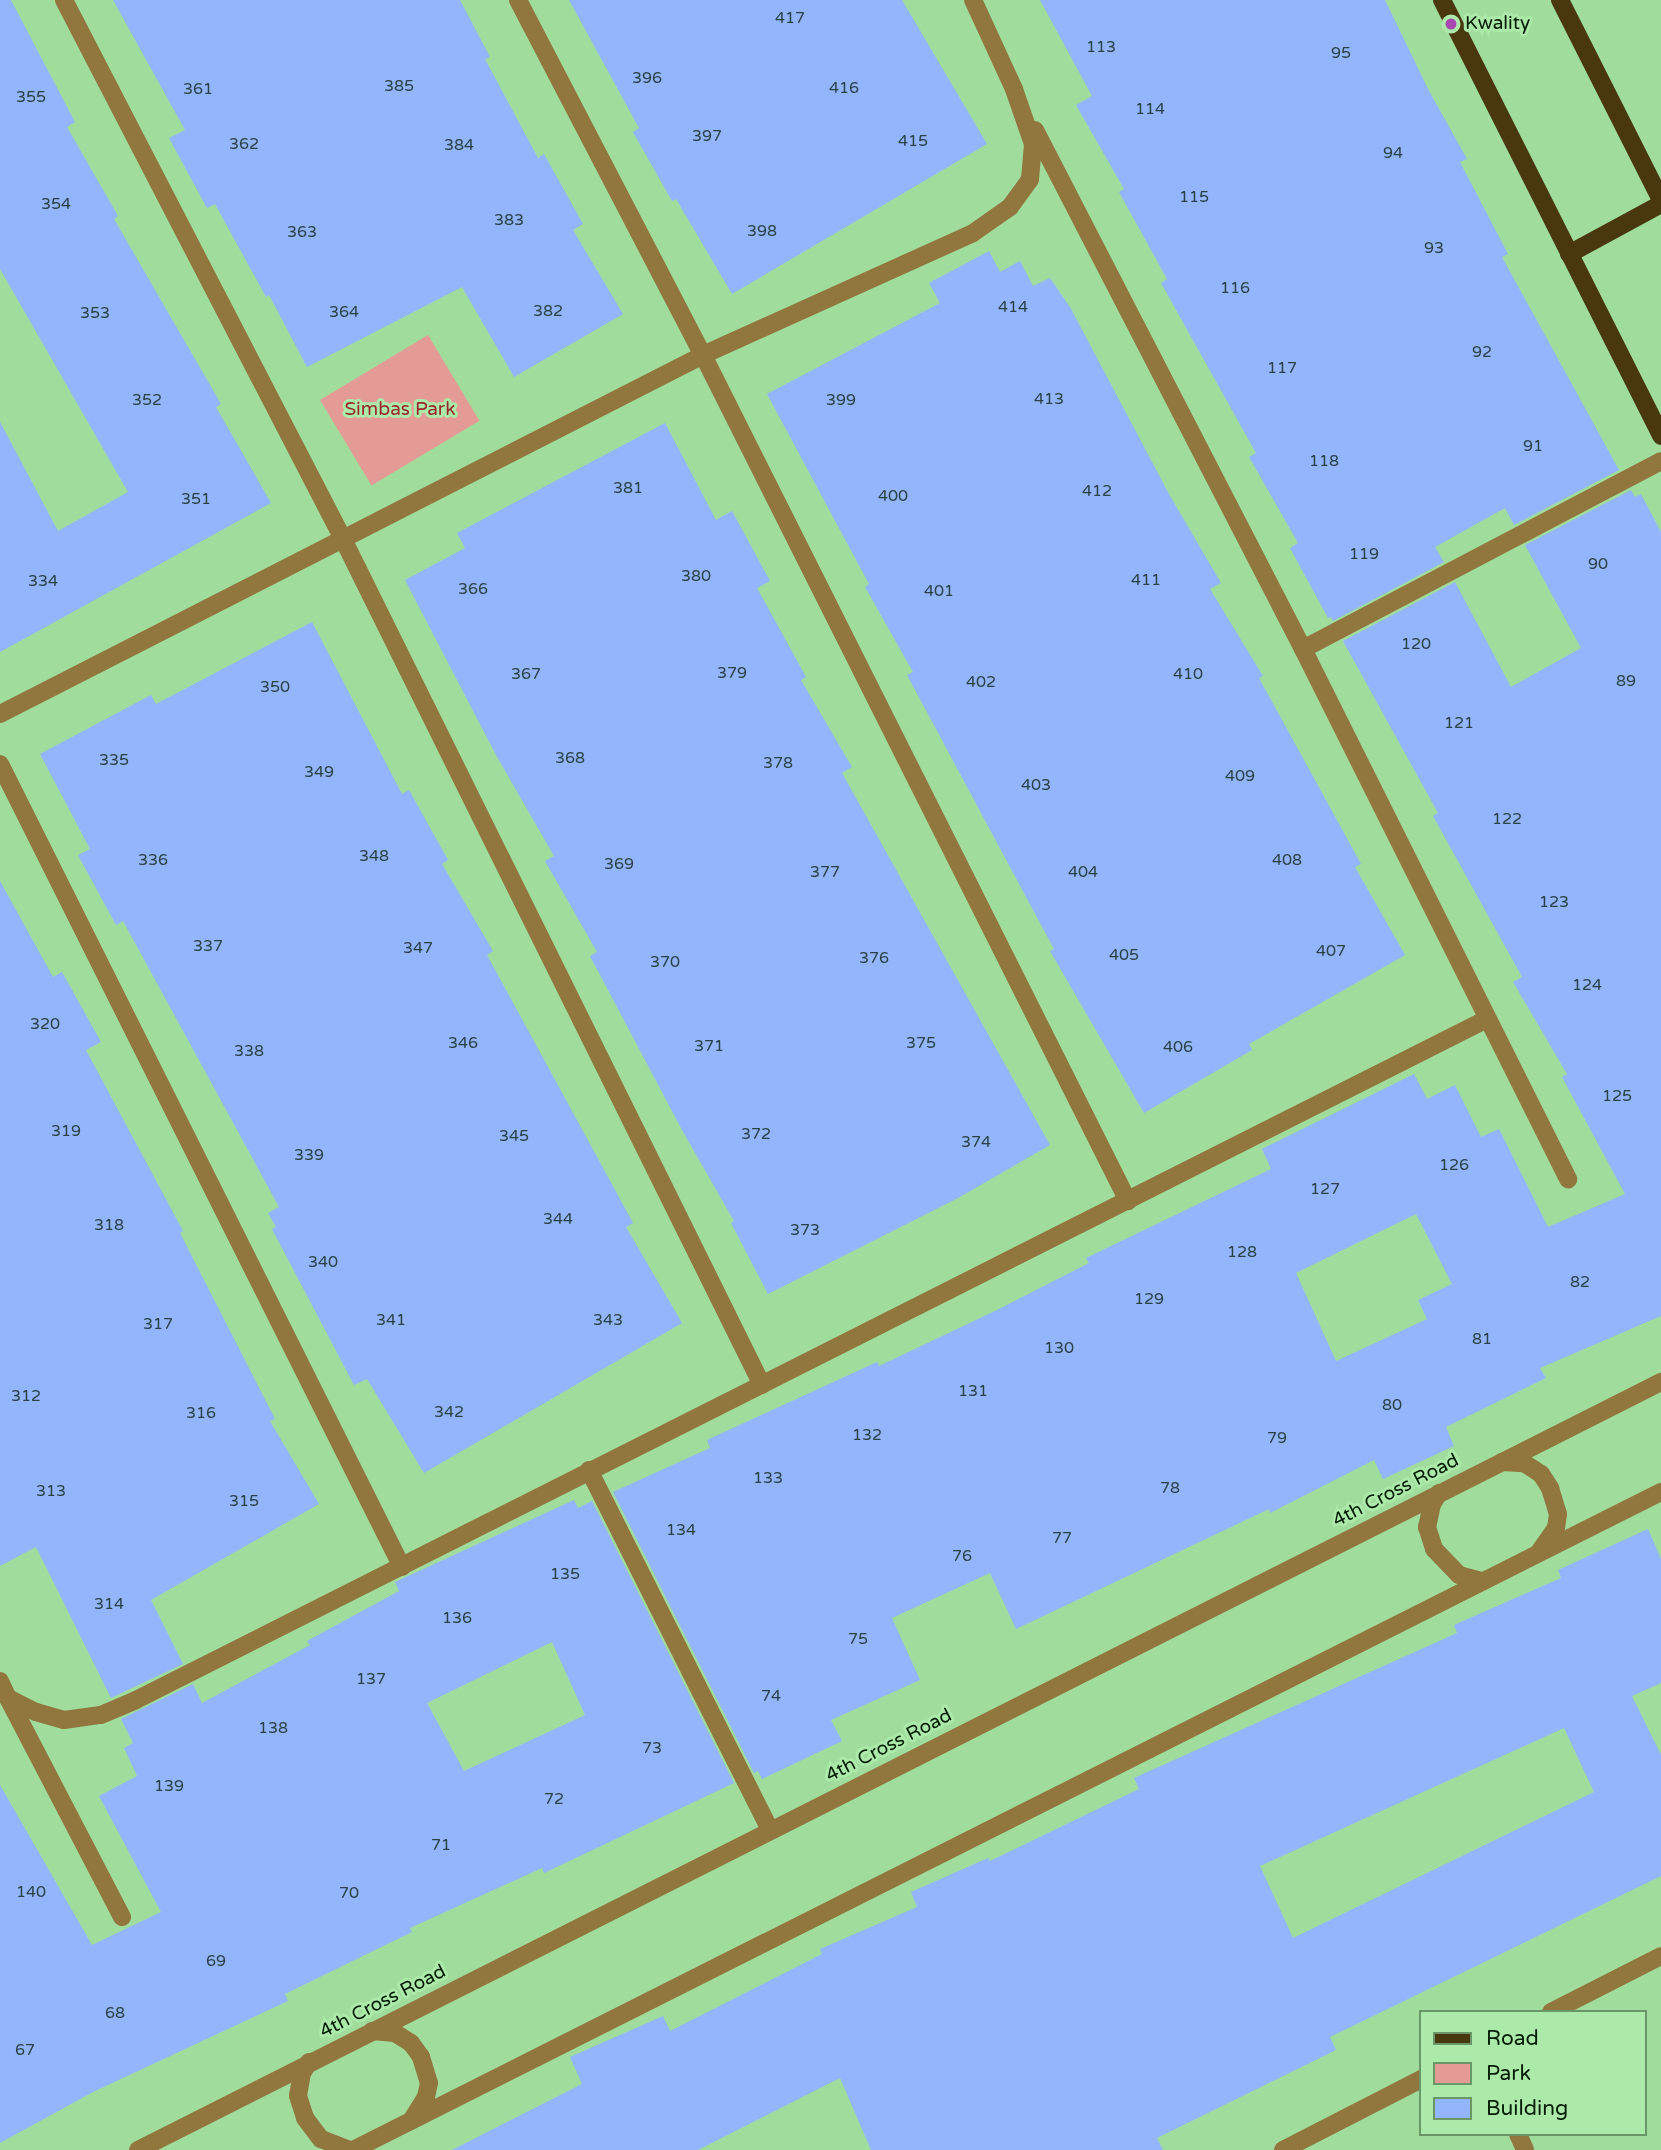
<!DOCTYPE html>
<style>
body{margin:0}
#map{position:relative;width:1661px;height:2150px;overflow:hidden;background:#a0dd9d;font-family:"Varela Round",sans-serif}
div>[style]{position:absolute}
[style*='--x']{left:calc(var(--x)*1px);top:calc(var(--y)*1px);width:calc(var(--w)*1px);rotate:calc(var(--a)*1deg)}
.green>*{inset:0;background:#e49b96;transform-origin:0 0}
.building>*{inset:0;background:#92b5fb}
.minor>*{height:18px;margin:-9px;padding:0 9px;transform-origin:9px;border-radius:9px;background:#91763e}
.major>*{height:18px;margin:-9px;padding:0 9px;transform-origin:9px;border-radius:9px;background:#49370e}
.dots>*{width:19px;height:19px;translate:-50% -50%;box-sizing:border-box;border:4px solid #aceaaa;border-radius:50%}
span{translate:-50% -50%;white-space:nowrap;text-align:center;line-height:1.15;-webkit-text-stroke:6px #aceaaa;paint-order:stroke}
.number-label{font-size:16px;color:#284242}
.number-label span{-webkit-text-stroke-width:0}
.poi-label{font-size:19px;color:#041b04}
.left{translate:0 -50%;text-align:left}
.park-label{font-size:19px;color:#9a262b}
.street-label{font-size:19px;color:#041b04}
.legend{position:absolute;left:1419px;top:2010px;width:228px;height:126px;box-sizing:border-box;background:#aceaaa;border:2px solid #699768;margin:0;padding:9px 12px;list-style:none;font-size:21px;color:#041b04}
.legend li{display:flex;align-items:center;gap:14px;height:35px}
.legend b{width:35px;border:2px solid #699768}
</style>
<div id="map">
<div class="green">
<i style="left:428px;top:335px;width:100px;height:126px;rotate:59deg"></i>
</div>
<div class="building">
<i style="clip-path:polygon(0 0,11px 0,75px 122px,67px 127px,118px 216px,114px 219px,221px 404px,216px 407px,271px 503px,0 652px,0 422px,58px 531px,128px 492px,0 269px)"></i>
<i style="clip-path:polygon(113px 0,460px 0,490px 57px,485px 59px,538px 158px,544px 154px,583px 224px,573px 230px,623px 314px,514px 377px,462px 287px,307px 367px,269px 295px,266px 297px,215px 204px,207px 208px,169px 138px,185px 130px)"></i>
<i style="clip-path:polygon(569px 0,902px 0,987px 144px,732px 294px,676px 199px,672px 201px,633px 132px,639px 128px)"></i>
<i style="clip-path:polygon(1040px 0,1385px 0,1428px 89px,1467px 159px,1460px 162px,1508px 254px,1502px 257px,1619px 470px,1514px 525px,1505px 508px,1435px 547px,1444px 562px,1333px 621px,1331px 617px,1328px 618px,1290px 548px,1298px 543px,1249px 457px,1256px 453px,1161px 283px,1167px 279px,1119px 192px,1124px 189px,1076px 105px,1092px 96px)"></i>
<i style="clip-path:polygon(989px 251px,1000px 272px,1020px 261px,1033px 286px,1050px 278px,1070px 307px,1170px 496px,1221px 583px,1210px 589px,1263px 676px,1259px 678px,1361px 864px,1355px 867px,1405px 955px,1249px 1044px,1252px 1050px,1144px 1113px,1050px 951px,1054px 949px,907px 675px,913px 672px,865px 587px,869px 584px,767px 394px,940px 303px,929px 283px)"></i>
<i style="clip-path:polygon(665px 423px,716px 520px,732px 511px,770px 581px,757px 588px,806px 677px,801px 680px,852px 767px,842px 773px,1050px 1145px,958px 1198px,768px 1294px,731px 1223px,734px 1221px,682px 1130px,590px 956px,597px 952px,545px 861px,554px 856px,496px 755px,405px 580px,465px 548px,457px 533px)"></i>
<i style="clip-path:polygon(evenodd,1631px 490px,1635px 497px,1641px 494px,1661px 532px,1661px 1316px,1540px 1368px,1546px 1378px,1446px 1427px,1454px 1446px,1383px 1479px,1374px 1460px,1270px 1513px,1269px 1509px,1016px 1629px,990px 1573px,892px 1618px,920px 1680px,831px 1720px,842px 1741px,762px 1779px,758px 1771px,754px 1773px,613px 1492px,710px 1448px,707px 1440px,877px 1362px,879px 1366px,997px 1310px,1089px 1263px,1086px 1258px,1271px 1169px,1262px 1149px,1414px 1074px,1427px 1099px,1455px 1085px,1481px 1137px,1499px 1129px,1548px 1227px,1625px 1194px,1562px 1077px,1567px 1074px,1513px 982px,1522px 977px,1433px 816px,1438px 813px,1343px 641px,1455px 582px,1511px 687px,1581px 648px,1525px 545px,1631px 490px,1416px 1214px,1452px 1284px,1418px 1300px,1427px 1319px,1336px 1361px,1296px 1273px,1416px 1214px)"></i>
<i style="clip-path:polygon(312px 622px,402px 794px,409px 790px,448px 860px,442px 864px,493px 951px,487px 955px,633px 1223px,626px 1227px,682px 1323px,424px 1473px,367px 1379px,354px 1385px,272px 1229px,276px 1227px,268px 1213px,279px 1207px,123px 921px,116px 925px,78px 855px,90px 849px,40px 754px,151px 695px,156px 704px)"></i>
<i style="clip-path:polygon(0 881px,53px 977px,62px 972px,101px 1042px,86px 1050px,183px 1231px,180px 1233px,275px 1419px,270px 1421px,319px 1504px,151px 1600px,183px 1664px,111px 1698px,36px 1547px,0 1566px)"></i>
<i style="clip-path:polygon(evenodd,574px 1500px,578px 1508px,592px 1501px,734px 1783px,544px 1873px,542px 1868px,410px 1928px,412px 1932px,285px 1994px,288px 2001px,93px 2092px,0 2143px,0 1785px,92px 1945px,161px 1912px,99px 1796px,137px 1776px,124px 1748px,133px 1743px,121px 1719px,193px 1684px,202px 1703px,310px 1645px,307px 1641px,399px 1591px,395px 1582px,574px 1500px,552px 1642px,585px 1715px,464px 1771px,427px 1703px,552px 1642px)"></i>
<i style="clip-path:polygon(evenodd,1648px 1529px,1661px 1559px,1661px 1683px,1632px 1696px,1661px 1755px,1661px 1876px,1330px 2037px,1336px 2050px,1157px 2138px,1163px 2150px,871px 2150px,840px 2078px,698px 2150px,452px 2150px,582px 2084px,570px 2057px,663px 2016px,670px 2031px,822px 1954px,820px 1949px,917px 1907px,911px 1892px,988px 1858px,990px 1861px,1139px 1789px,1134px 1778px,1457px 1633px,1454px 1625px,1561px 1578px,1558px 1570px,1648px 1529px,1564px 1728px,1594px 1792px,1293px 1938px,1260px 1866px,1564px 1728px)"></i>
</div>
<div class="minor">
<i style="--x:64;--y:0;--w:607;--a:62.63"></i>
<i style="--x:343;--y:539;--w:944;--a:63.65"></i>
<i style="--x:518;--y:0;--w:400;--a:62.5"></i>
<i style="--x:703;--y:355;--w:947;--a:63.33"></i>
<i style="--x:1035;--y:130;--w:584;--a:62.69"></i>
<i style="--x:1303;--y:649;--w:593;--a:63.43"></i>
<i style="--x:1303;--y:649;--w:404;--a:-27.7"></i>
<i style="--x:0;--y:714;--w:789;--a:-27.05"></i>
<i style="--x:703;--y:355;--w:296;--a:-24.3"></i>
<i style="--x:973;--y:233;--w:45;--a:-35.1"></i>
<i style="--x:1010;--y:207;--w:34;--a:-54"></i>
<i style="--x:1030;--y:179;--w:35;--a:-85"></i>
<i style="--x:1033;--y:144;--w:58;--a:-109.1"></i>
<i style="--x:1014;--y:89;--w:98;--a:-114.7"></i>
<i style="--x:0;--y:764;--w:898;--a:63.41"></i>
<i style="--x:1502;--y:1462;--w:22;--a:3"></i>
<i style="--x:1524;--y:1463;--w:20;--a:33"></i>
<i style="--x:1541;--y:1474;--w:17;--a:57"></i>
<i style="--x:1550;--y:1488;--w:27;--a:73"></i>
<i style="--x:1558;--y:1514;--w:14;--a:98"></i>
<i style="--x:1556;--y:1528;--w:28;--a:125"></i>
<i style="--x:589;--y:1470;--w:403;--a:63.3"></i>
<i style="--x:1439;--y:1493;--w:13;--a:122"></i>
<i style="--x:1432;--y:1504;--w:24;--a:102"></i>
<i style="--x:1427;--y:1527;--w:23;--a:72"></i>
<i style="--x:1434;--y:1549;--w:36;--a:46"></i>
<i style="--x:1459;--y:1575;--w:24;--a:15"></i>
<i style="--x:0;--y:1681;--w:19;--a:65"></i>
<i style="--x:8;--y:1698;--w:31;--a:27"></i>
<i style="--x:36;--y:1712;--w:29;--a:16"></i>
<i style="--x:64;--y:1720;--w:37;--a:-8"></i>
<i style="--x:101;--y:1715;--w:38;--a:-23"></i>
<i style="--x:136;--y:1700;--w:1513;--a:-26.75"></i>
<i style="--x:8;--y:1698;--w:247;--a:62.5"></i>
<i style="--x:1551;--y:2012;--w:123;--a:-27"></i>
<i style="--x:372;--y:2031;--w:23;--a:5"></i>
<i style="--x:395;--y:2033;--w:19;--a:32"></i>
<i style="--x:411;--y:2043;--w:17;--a:54"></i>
<i style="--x:421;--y:2057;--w:27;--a:73"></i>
<i style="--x:429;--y:2083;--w:14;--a:102"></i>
<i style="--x:426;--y:2097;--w:28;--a:122"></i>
<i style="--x:309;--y:2062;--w:13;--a:122"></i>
<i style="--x:302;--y:2073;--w:23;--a:100"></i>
<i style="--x:298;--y:2096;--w:23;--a:72"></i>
<i style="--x:305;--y:2118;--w:26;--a:53"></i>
<i style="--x:321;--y:2139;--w:31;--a:21"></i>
<i style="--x:1518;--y:2134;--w:17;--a:66"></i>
<i style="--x:138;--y:2150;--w:1706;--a:-26.76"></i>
<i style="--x:353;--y:2150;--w:1464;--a:-26.71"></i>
<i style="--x:1283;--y:2150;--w:155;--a:-27.2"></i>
</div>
<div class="major">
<i style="--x:1442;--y:0;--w:488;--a:63.3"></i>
<i style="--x:1560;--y:0;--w:224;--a:63.2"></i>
<i style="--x:1569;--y:254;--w:105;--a:-28.5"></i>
</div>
<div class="dots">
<i style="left:1451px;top:24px;background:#a748b1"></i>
</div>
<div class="number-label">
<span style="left:790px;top:18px">417</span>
<span style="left:1101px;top:47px">113</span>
<span style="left:1341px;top:53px">95</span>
<span style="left:647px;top:78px">396</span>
<span style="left:399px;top:86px">385</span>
<span style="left:844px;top:88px">416</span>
<span style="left:198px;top:89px">361</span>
<span style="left:31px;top:97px">355</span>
<span style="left:1150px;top:109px">114</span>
<span style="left:707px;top:136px">397</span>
<span style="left:913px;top:141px">415</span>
<span style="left:244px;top:144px">362</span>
<span style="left:459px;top:145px">384</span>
<span style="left:1393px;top:153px">94</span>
<span style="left:1194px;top:197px">115</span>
<span style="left:56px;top:204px">354</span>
<span style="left:509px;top:220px">383</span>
<span style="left:762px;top:231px">398</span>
<span style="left:302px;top:232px">363</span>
<span style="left:1434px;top:248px">93</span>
<span style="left:1235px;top:288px">116</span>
<span style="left:1013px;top:307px">414</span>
<span style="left:548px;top:311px">382</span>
<span style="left:344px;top:312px">364</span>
<span style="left:95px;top:313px">353</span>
<span style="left:1482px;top:352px">92</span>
<span style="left:1282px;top:368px">117</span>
<span style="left:1049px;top:399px">413</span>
<span style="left:147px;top:400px">352</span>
<span style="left:841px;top:400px">399</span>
<span style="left:1533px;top:446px">91</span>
<span style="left:1324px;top:461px">118</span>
<span style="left:628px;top:488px">381</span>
<span style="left:1097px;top:491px">412</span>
<span style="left:893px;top:496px">400</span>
<span style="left:196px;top:499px">351</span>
<span style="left:1364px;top:554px">119</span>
<span style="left:1598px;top:564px">90</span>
<span style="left:696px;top:576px">380</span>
<span style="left:1146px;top:580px">411</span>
<span style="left:43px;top:581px">334</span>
<span style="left:473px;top:589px">366</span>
<span style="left:939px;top:591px">401</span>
<span style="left:1416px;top:644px">120</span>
<span style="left:732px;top:673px">379</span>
<span style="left:526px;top:674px">367</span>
<span style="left:1188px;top:674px">410</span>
<span style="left:1626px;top:681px">89</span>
<span style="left:981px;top:682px">402</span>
<span style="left:275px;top:687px">350</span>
<span style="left:1459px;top:723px">121</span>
<span style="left:570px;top:758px">368</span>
<span style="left:114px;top:760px">335</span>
<span style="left:778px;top:763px">378</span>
<span style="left:319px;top:772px">349</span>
<span style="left:1240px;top:776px">409</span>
<span style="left:1036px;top:785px">403</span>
<span style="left:1507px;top:819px">122</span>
<span style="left:374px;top:856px">348</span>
<span style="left:153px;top:860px">336</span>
<span style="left:1287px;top:860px">408</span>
<span style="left:619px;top:864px">369</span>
<span style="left:825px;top:872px">377</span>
<span style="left:1083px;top:872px">404</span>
<span style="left:1554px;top:902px">123</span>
<span style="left:208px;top:946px">337</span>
<span style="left:418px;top:948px">347</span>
<span style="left:1331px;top:951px">407</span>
<span style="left:1124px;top:955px">405</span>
<span style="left:874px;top:958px">376</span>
<span style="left:665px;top:962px">370</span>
<span style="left:1587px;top:985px">124</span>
<span style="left:45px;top:1024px">320</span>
<span style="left:463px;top:1043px">346</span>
<span style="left:921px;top:1043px">375</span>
<span style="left:709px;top:1046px">371</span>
<span style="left:1178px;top:1047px">406</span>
<span style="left:249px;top:1051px">338</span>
<span style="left:1617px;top:1096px">125</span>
<span style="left:66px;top:1131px">319</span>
<span style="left:756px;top:1134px">372</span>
<span style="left:514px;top:1136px">345</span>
<span style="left:976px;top:1142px">374</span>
<span style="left:309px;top:1155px">339</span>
<span style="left:1454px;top:1165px">126</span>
<span style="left:1325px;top:1189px">127</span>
<span style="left:558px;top:1219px">344</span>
<span style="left:109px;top:1225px">318</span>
<span style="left:805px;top:1230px">373</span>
<span style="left:1242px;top:1252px">128</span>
<span style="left:323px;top:1262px">340</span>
<span style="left:1580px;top:1282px">82</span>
<span style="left:1149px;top:1299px">129</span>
<span style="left:391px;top:1320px">341</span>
<span style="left:608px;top:1320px">343</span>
<span style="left:158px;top:1324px">317</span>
<span style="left:1482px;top:1339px">81</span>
<span style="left:1059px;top:1348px">130</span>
<span style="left:973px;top:1391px">131</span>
<span style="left:26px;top:1396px">312</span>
<span style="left:1392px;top:1405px">80</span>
<span style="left:449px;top:1412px">342</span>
<span style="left:201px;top:1413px">316</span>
<span style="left:867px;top:1435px">132</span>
<span style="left:1277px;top:1438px">79</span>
<span style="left:768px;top:1478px">133</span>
<span style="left:1170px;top:1488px">78</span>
<span style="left:51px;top:1491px">313</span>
<span style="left:244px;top:1501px">315</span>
<span style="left:681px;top:1530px">134</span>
<span style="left:1062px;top:1538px">77</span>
<span style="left:962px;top:1556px">76</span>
<span style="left:565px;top:1574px">135</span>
<span style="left:109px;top:1604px">314</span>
<span style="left:457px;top:1618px">136</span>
<span style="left:858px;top:1639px">75</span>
<span style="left:371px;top:1679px">137</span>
<span style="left:771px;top:1696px">74</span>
<span style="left:273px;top:1728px">138</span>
<span style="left:652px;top:1748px">73</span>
<span style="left:169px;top:1786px">139</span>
<span style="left:554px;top:1799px">72</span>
<span style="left:441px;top:1845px">71</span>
<span style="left:31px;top:1892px">140</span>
<span style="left:349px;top:1893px">70</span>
<span style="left:216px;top:1961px">69</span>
<span style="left:115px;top:2013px">68</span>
<span style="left:25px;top:2050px">67</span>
</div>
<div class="poi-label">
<span class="left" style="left:1465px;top:24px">Kwality</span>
</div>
<div class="park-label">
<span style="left:400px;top:410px">Simbas Park</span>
</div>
<div class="street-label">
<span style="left:1396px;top:1491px;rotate:-27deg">4th Cross Road</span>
<span style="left:889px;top:1746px;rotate:-27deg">4th Cross Road</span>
<span style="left:383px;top:2002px;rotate:-27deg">4th Cross Road</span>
</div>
<ul class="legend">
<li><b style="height:9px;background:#49370e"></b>Road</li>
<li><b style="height:19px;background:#e49b96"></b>Park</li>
<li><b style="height:19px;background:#92b5fb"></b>Building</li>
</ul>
</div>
